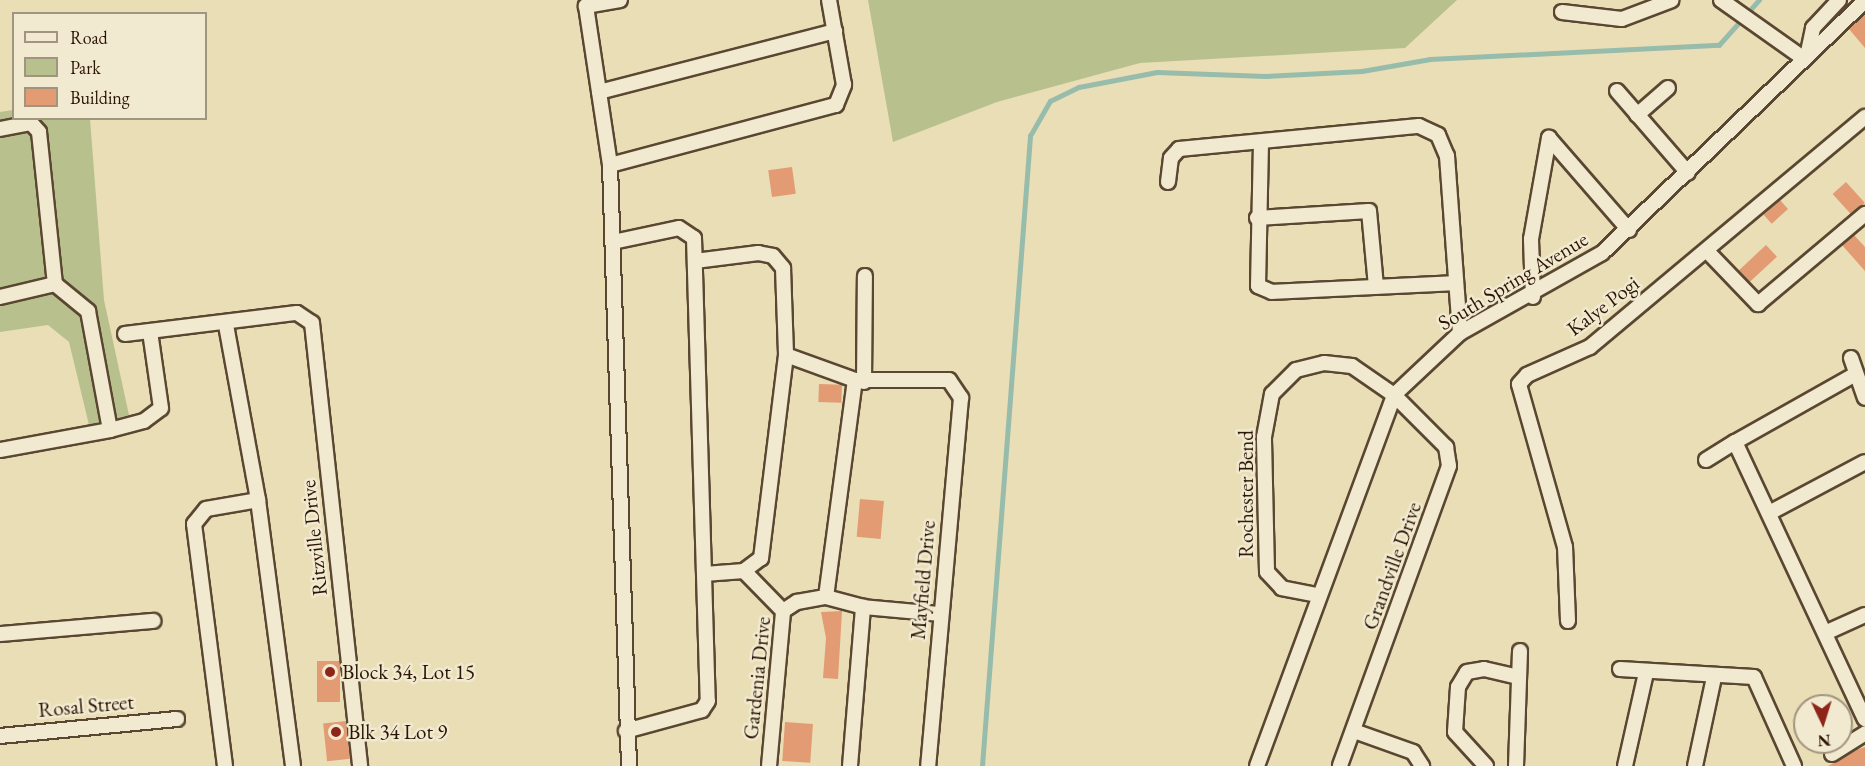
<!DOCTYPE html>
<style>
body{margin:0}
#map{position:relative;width:1865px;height:766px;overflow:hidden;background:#e9deb6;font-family:"EB Garamond",serif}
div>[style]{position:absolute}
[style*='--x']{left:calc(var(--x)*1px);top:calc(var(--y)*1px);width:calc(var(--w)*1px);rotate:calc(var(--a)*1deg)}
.green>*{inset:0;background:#b8c18d}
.stream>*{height:4.5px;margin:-2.25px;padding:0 2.25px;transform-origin:2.25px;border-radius:2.25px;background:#97bcac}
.building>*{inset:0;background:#e39b74;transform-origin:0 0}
.roads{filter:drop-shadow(2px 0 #5a4731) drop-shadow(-2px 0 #5a4731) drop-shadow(0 2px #5a4731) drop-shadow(0 -2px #5a4731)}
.street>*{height:14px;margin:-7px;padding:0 7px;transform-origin:7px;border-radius:7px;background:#f1ead0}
.dots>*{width:16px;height:16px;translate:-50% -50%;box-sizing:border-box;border:3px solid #f1ead0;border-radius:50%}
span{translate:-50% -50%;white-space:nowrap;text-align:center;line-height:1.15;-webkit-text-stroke:5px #f1ead0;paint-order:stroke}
.street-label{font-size:21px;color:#2b1505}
.poi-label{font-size:21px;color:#2b1505}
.left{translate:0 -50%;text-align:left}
.legend{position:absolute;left:12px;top:12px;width:195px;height:108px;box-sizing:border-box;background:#f1ead0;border:2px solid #a2957f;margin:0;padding:8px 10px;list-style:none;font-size:18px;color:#2b1505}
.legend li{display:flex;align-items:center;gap:12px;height:30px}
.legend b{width:30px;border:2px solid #a2957f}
.north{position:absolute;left:1793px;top:694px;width:60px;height:60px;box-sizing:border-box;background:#f1ead0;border:2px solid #a2957f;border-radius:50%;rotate:176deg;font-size:16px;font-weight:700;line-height:24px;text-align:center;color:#2b1505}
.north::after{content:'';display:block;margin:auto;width:21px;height:27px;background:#8f2418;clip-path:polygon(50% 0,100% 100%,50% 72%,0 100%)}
</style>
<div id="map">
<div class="green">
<i style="clip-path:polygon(868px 0,1457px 0,1405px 48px,1140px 63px,997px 102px,893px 142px)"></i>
<i style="clip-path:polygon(13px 110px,14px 118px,90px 119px,104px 300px,129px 415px,89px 425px,69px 342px,48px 325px,0 332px,0 112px)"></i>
</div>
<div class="stream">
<i style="--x:982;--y:766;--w:632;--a:-85.64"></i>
<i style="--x:1030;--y:136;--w:40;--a:-60.3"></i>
<i style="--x:1050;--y:101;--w:32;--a:-26"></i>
<i style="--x:1079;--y:87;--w:79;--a:-10.9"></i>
<i style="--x:1157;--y:72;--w:108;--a:2.1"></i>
<i style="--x:1265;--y:76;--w:97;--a:-3"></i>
<i style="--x:1362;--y:71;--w:69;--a:-10"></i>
<i style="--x:1430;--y:59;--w:289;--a:-2.8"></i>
<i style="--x:1719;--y:45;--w:60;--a:-48.4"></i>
</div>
<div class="building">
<i style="clip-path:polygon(1865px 13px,1865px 48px,1849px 29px)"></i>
<i style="left:792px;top:167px;width:27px;height:24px;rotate:82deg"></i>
<i style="left:1846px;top:182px;width:28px;height:18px;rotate:48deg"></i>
<i style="left:1780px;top:200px;width:12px;height:22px;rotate:48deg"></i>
<i style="clip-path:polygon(1854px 235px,1865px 247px,1865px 271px,1842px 245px)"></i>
<i style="left:1766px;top:245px;width:16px;height:38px;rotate:47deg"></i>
<i style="left:819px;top:384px;width:23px;height:18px;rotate:2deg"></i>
<i style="left:860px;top:499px;width:24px;height:38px;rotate:5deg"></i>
<i style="clip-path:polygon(842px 611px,838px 679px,823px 678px,826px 638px,821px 612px)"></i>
<i style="left:317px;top:661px;width:23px;height:41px"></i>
<i style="left:346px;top:721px;width:38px;height:23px;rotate:84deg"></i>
<i style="left:785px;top:722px;width:28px;height:39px;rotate:4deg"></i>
<i style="clip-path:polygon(1865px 747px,1865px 766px,1828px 766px,1856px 750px)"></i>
</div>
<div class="roads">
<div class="street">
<i style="--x:620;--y:0;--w:35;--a:170"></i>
<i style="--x:586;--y:6;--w:161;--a:81.4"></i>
<i style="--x:610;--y:165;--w:601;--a:88.19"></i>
<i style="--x:1721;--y:0;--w:100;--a:35.3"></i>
<i style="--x:1562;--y:12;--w:60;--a:6.7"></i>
<i style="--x:1622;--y:19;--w:53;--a:-20.8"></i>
<i style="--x:1808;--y:52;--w:25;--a:-78"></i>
<i style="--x:1813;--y:28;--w:38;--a:-47"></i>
<i style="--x:1617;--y:91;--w:108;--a:49.1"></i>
<i style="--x:599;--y:92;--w:244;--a:-14.5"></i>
<i style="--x:1637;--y:115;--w:41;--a:-41.1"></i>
<i style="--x:0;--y:129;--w:32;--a:-11"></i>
<i style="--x:31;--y:123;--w:12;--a:48"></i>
<i style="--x:39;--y:132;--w:153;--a:84"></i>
<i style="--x:1549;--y:138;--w:122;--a:49"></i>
<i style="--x:1261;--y:143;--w:143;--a:91.2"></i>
<i style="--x:1258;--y:286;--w:15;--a:23"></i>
<i style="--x:1272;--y:292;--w:184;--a:-2.8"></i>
<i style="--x:610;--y:165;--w:234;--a:-14.9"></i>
<i style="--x:836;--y:105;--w:22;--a:-68"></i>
<i style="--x:844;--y:85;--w:86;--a:-100"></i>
<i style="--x:1168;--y:182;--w:24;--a:-83"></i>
<i style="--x:1171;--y:158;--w:12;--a:-48"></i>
<i style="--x:1179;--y:149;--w:241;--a:-5.5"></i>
<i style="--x:1419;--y:126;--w:21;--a:25"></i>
<i style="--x:1438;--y:135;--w:23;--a:67"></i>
<i style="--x:1447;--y:156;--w:177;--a:85.8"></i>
<i style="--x:1257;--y:218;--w:112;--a:-3.6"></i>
<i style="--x:1369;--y:211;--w:76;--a:84.7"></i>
<i style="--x:613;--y:242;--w:67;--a:-12"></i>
<i style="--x:679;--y:228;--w:18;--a:34"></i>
<i style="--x:694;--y:238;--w:463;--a:88.3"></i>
<i style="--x:708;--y:701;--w:11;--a:124"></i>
<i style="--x:702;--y:710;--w:79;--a:164.6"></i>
<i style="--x:1707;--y:251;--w:74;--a:46.1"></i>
<i style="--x:1758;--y:304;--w:140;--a:-40.1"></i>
<i style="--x:695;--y:261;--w:64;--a:-7.2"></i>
<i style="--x:758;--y:253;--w:15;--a:11"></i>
<i style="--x:773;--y:256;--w:16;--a:50"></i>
<i style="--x:783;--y:268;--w:87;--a:88"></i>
<i style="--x:786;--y:355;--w:205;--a:97"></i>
<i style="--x:761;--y:558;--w:21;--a:143"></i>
<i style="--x:744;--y:571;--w:40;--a:175.7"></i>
<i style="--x:0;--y:297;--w:57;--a:-13.3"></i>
<i style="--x:55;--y:284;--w:43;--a:39.3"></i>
<i style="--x:88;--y:311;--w:121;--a:79.5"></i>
<i style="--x:110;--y:430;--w:112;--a:169.7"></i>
<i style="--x:1533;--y:297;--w:58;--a:-92"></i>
<i style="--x:1531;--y:239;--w:103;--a:-79.9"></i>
<i style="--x:226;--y:325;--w:178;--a:79.6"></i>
<i style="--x:258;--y:500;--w:268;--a:82.5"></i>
<i style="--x:125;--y:334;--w:173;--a:-7"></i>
<i style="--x:297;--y:313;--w:18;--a:34"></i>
<i style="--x:312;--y:323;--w:446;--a:83.8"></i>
<i style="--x:786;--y:355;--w:73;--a:19.9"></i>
<i style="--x:1851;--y:358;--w:42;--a:70.7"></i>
<i style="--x:1854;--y:375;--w:137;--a:150.6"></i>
<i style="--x:1735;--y:442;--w:306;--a:64.9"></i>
<i style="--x:864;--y:382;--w:106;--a:-89.5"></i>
<i style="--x:110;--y:430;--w:35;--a:-15"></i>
<i style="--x:144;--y:421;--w:21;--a:-37"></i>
<i style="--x:161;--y:408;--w:77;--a:-98.2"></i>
<i style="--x:1706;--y:460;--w:34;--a:-32"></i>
<i style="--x:1771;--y:512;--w:106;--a:-28"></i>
<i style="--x:744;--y:571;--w:56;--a:45.7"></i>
<i style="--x:1317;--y:595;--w:36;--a:-169"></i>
<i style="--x:1282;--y:588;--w:22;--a:-133"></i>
<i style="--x:1267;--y:572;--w:135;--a:-91.3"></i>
<i style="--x:1264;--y:437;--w:44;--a:-79.5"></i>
<i style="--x:1272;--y:394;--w:34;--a:-45"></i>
<i style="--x:1296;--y:370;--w:29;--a:-14"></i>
<i style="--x:1324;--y:363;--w:28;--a:6"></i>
<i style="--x:1352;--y:366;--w:51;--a:34.6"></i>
<i style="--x:1394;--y:395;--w:74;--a:45"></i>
<i style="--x:1446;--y:447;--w:19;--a:81"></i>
<i style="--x:1449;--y:466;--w:319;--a:110"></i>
<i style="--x:826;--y:597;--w:219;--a:-82.4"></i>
<i style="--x:855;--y:380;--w:94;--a:0"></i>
<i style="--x:949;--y:380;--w:22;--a:56"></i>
<i style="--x:961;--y:398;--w:369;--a:95.1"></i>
<i style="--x:1568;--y:621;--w:74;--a:-92.3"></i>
<i style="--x:1565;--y:547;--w:169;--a:-105.8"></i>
<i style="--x:1519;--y:384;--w:12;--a:-48"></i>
<i style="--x:1527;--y:375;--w:69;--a:-24"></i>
<i style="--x:1590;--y:347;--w:359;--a:-39.9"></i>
<i style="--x:1825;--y:633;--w:44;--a:-24.2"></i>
<i style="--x:0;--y:634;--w:154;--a:-4.9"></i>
<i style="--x:1620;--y:669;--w:134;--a:3.4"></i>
<i style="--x:1754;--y:677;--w:98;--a:65.8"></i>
<i style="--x:1354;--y:731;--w:63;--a:19.6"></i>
<i style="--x:1413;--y:752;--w:17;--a:57"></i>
<i style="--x:0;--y:736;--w:178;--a:-5.5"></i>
<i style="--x:1832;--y:754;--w:39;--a:-32"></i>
<i style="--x:225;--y:766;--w:244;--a:-97.3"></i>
<i style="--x:194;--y:524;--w:19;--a:-51"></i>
<i style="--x:206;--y:509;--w:53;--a:-9.8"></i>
<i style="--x:769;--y:766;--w:156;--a:-84.8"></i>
<i style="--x:783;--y:611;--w:17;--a:-33"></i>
<i style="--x:797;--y:602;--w:29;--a:-10"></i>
<i style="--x:826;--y:597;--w:38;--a:15"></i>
<i style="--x:863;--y:607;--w:77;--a:5.2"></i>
<i style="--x:850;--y:766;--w:160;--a:-85.3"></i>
<i style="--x:1257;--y:766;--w:395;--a:-69.7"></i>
<i style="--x:1394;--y:395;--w:91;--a:-43.2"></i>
<i style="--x:1460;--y:333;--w:163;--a:-29.4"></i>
<i style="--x:1602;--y:253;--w:364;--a:-43.8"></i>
<i style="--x:1486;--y:766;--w:46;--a:-132.4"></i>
<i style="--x:1455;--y:732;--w:45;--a:-86.2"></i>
<i style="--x:1458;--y:687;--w:17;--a:-59"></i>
<i style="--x:1467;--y:672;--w:17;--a:-10"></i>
<i style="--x:1484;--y:669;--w:36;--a:13"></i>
<i style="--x:1516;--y:766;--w:115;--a:-88"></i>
<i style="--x:1625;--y:766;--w:95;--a:-77.3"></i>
<i style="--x:1695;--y:766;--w:91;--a:-77.9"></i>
</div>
</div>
<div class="dots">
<i style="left:330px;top:672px;background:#8f2418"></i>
<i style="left:336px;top:732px;background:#8f2418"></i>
</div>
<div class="street-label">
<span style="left:1513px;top:281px;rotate:-31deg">South Spring Avenue</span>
<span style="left:1603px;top:306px;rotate:-37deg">Kalye Pogi</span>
<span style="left:1246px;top:494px;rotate:-90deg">Rochester Bend</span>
<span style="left:314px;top:538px;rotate:-96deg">Ritzville Drive</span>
<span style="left:1392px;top:566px;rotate:-70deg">Grandville Drive</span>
<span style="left:923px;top:580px;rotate:-85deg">Mayfield Drive</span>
<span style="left:757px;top:678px;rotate:-84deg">Gardenia Drive</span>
<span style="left:86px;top:706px;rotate:-5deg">Rosal Street</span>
</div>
<div class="poi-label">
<span class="left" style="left:342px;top:672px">Block 34, Lot 15</span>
<span class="left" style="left:348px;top:732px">Blk 34 Lot 9</span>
</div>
<ul class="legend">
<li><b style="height:8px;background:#f1ead0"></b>Road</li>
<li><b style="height:16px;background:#b8c18d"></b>Park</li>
<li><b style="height:16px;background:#e39b74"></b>Building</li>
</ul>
<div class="north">N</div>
</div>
